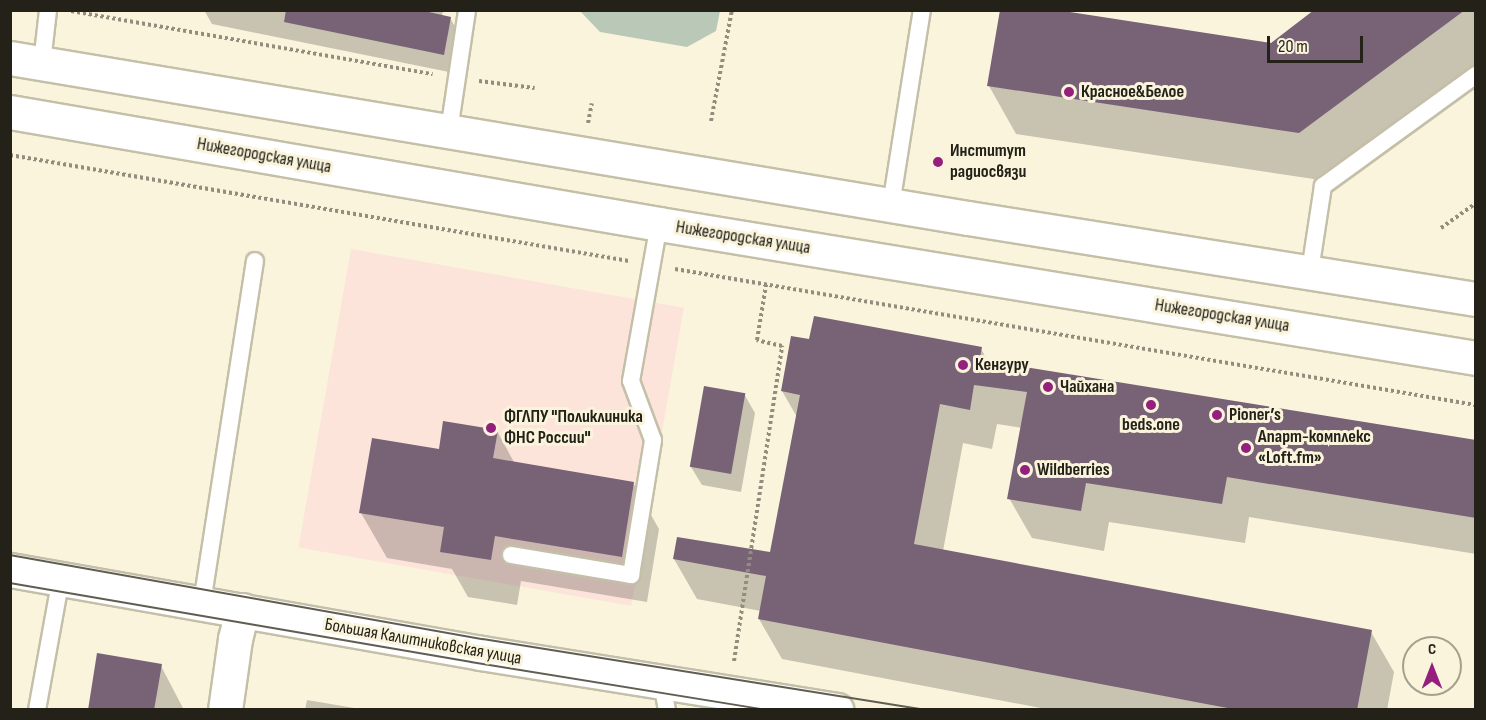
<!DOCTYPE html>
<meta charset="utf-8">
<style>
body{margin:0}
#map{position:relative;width:1486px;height:720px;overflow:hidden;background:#faf4dc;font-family:"Sofia Sans Condensed",sans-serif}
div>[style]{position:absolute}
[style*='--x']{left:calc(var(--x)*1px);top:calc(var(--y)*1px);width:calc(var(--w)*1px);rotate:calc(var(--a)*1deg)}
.medical>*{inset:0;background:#fde4db;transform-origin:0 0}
.green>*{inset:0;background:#bac9b7}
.shadow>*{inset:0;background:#0003}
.building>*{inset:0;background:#776276;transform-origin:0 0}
.path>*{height:4px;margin-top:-2px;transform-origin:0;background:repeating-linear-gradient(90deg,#928e7d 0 3px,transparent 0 6px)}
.roads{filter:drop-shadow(2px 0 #c4bfa8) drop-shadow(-2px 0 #c4bfa8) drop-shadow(0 2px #c4bfa8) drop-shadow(0 -2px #c4bfa8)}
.service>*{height:16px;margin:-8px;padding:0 8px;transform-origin:8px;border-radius:8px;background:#fff}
.minor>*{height:33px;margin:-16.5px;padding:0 16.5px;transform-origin:16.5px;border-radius:16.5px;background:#fff}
.primary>*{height:33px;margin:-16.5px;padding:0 16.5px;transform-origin:16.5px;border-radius:16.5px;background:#fff}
.tram>*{height:1.5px;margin:-0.75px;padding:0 0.75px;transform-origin:0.75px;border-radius:0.75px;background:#615e51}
.dots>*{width:16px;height:16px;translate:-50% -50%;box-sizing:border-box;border:3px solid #faf4dc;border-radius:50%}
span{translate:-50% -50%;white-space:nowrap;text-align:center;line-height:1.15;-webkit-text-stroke:6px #faf4dc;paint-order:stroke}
.poi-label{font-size:18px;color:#232118;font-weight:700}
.left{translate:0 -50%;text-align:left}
.street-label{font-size:18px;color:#232118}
.frame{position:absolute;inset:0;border:12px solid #232118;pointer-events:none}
.north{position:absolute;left:1402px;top:636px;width:60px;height:60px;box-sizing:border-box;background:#faf4dc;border:2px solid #a4a08e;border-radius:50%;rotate:0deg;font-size:16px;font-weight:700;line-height:24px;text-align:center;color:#232118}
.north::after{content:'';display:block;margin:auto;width:21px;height:27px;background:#941f7d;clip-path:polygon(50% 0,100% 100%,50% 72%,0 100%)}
.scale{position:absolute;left:1267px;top:36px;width:96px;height:27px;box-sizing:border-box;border:3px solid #232118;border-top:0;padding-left:8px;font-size:18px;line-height:21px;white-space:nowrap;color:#232118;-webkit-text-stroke:4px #faf4dc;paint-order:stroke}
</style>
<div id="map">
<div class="medical">
<i style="left:351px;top:249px;width:338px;height:303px;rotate:10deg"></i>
</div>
<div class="green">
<i style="clip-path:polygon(580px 11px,720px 11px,716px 31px,687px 47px,600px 32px)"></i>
</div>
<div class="shadow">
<i style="clip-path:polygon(204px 10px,443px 10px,442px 17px,450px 18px,461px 37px,454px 73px,212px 24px)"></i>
<i style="clip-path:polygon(1317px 10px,1476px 10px,1476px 71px,1327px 181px,1016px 134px,989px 86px,1271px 44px)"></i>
<i style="clip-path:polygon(811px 341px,981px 349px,991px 366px,1476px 442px,1476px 554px,1249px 517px,1245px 543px,1109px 522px,1104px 551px,1032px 538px,1009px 498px,1022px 428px,997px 424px,992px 449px,963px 443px,943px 551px,1371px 632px,1394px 672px,1387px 710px,1051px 710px,782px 659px,759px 619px,761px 611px,697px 599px,674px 559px,771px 554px,797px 417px,782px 391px)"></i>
<i style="clip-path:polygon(744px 394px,755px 413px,741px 492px,702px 485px,691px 467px)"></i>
<i style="clip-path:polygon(497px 431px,515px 464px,633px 483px,659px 529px,647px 602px,521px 581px,517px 605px,468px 597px,452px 569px,387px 558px,361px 513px,440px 451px)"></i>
<i style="clip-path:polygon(161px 666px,184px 710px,89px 710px)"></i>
<i style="clip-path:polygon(307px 700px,366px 710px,305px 710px)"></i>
</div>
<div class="building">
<i style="clip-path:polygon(286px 10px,420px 10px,451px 17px,444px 55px,284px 22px)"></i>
<i style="clip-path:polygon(1000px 10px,1057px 10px,1271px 43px,1314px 10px,1465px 10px,1299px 133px,987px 86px)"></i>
<i style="clip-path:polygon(814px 316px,982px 347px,979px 363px,1031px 368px,1476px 440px,1476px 518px,1227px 477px,1222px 504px,1086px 483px,1081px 511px,1007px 499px,1027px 392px,974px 385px,970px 410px,940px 404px,914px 544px,1372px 630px,1357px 710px,1238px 710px,758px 619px,766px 576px,673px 559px,677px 537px,770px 552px,800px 395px,781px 391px,791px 336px,809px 339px)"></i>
<i style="left:704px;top:386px;width:42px;height:82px;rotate:10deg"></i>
<i style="clip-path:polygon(443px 421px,498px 430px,493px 458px,634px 482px,622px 557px,495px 536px,491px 560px,440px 552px,444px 527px,359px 513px,372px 438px,439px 449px)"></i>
<i style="clip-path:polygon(97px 653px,162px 664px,154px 710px,88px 710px)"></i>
</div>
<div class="path">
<i style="--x:71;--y:11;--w:367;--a:9.9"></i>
<i style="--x:479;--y:81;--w:56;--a:7.1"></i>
<i style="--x:711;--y:121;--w:113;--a:-79.3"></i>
<i style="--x:588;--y:123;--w:20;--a:-79"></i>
<i style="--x:10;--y:155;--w:628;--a:9.72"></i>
<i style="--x:1441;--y:228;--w:43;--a:-35.5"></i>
<i style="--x:675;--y:269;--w:812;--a:9.64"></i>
<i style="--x:734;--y:661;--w:319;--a:-81.3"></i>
<i style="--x:782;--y:346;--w:26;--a:-167"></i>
<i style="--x:757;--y:340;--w:56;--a:-80.7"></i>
</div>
<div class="roads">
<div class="service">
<i style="--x:42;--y:63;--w:53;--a:-83.5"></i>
<i style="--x:449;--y:131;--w:122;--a:-81.5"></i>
<i style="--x:891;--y:205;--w:197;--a:-81"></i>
<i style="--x:1310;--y:271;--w:86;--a:-81.3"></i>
<i style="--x:1323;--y:186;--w:189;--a:-36"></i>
<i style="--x:511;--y:555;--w:122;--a:9.5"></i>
<i style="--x:631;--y:575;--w:137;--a:-80.7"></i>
<i style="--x:653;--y:440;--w:63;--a:-110.4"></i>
<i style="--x:631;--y:381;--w:159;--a:-79.9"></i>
<i style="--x:202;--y:603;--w:346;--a:-81.2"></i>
<i style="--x:662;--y:682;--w:28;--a:80"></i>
<i style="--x:37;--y:710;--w:134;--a:-79.7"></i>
</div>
<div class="minor">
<i style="--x:10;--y:570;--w:478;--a:10"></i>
<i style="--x:481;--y:653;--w:360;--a:9.1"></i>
<i style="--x:225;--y:710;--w:72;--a:-82"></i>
<i style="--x:235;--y:639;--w:30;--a:-76"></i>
</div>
<div class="primary">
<i style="--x:10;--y:58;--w:971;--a:9.48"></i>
<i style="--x:968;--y:218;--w:514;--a:9.06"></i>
<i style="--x:10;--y:112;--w:659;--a:9.79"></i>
<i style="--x:659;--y:224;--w:828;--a:9.31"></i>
</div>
</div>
<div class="tram">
<i style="--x:10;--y:555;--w:480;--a:10.1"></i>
<i style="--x:483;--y:639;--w:447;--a:9.1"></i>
<i style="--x:10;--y:583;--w:468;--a:9.7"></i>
<i style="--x:471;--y:662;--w:299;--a:9.2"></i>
</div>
<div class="dots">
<i style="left:1069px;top:92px;background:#941f7d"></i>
<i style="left:938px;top:162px;background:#941f7d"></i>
<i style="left:963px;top:365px;background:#941f7d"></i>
<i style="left:1048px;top:387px;background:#941f7d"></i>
<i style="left:1151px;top:405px;background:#941f7d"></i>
<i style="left:1217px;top:415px;background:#941f7d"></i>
<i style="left:491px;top:428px;background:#941f7d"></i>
<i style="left:1246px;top:448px;background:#941f7d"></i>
<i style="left:1025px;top:470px;background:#941f7d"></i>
</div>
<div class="poi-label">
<span class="left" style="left:1081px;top:92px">Красное&amp;Белое</span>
<span class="left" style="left:950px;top:162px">Институт<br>радиосвязи</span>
<span class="left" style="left:975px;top:365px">Кенгуру</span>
<span class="left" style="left:1060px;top:387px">Чайхана</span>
<span class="left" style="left:1229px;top:415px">Pioner’s</span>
<span class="left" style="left:504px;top:428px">ФГЛПУ "Поликлиника<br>ФНС России"</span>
<span style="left:1151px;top:425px">beds.one</span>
<span class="left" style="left:1258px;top:448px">Апарт-комплекс<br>«Loft.fm»</span>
<span class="left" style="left:1037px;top:470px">Wildberries</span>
</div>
<div class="street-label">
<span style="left:264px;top:156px;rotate:10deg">Нижегородская улица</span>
<span style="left:743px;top:238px;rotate:9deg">Нижегородская улица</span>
<span style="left:1222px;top:316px;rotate:9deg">Нижегородская улица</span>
<span style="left:423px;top:642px;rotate:10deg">Большая Калитниковская улица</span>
</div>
<div class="frame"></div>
<div class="north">С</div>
<div class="scale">20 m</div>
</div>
